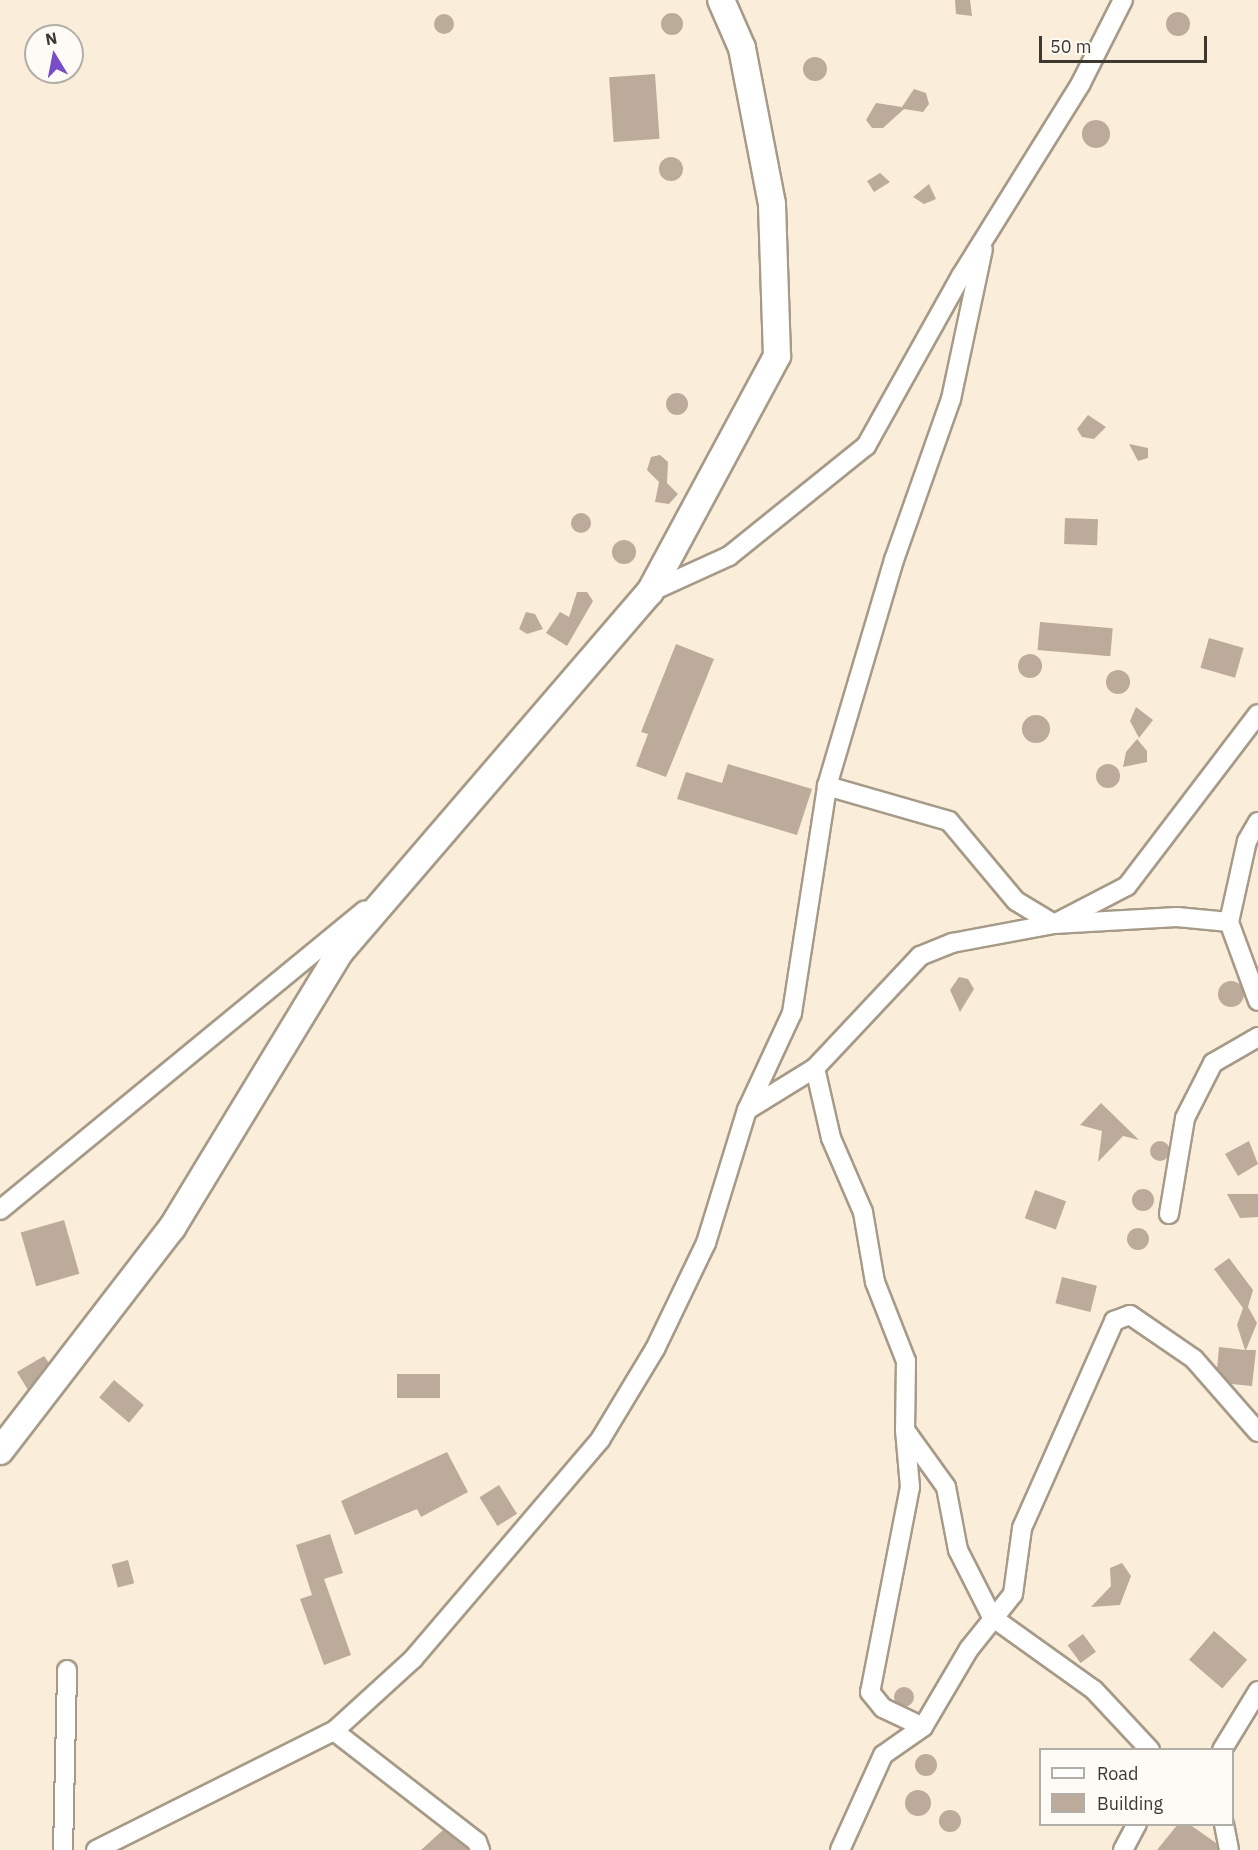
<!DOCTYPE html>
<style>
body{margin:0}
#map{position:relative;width:1258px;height:1850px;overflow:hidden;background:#faedd9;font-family:"IBM Plex Sans",sans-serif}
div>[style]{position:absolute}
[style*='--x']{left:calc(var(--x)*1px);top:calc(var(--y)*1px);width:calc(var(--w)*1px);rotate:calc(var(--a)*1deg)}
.building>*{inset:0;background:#bcab9b;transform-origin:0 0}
.round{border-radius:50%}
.roads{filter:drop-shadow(2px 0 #a69a88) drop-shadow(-2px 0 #a69a88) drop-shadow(0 2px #a69a88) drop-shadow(0 -2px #a69a88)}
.street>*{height:18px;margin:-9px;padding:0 9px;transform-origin:9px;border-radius:9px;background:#fff}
.secondary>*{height:26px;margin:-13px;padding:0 13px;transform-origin:13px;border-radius:13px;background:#fff}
span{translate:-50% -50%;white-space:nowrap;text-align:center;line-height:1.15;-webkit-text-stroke:4.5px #fefbf7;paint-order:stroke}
.legend{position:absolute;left:1039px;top:1748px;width:195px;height:78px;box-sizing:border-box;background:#fefbf7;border:2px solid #b1ada7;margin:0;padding:8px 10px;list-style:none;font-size:18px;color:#3d3830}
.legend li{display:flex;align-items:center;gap:12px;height:30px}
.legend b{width:30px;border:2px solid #b1ada7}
.north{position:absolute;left:24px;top:24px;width:60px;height:60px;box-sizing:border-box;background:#fefbf7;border:2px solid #b1ada7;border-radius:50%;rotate:350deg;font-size:16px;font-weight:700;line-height:24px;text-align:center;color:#3d3830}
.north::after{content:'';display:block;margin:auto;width:21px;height:27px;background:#794dc6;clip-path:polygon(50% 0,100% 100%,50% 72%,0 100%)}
.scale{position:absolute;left:1039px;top:36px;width:168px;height:27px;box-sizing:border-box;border:3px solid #3d3830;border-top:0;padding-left:8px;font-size:18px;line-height:21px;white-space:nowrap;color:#3d3830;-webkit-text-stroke:4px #fefbf7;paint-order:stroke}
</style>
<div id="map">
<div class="building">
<i style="clip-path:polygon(955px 0,970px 0,972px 16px,956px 14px)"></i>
<i class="round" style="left:1166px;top:12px;width:24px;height:24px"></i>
<i class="round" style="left:661px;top:13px;width:22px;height:22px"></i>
<i class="round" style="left:434px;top:14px;width:20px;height:20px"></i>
<i class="round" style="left:803px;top:57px;width:24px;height:24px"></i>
<i style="left:655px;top:74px;width:65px;height:46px;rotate:86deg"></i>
<i style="clip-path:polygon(914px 89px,926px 93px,929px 104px,923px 112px,904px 109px,883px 128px,872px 128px,866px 120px,876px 103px,902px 107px)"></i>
<i class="round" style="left:1082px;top:120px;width:28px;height:28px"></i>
<i class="round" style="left:659px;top:157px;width:24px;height:24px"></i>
<i style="clip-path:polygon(880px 173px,890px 182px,874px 192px,867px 181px)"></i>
<i style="clip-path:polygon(929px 184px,936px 199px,924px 204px,913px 197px)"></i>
<i class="round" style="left:666px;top:393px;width:22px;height:22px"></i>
<i style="clip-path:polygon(1088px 415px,1106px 427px,1094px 439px,1082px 437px,1077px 429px)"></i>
<i style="clip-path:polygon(1129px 444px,1148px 448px,1148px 458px,1138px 461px)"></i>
<i style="clip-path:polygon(660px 455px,668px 462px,667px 483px,678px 494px,669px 504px,655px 502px,659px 482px,647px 470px,651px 457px)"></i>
<i class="round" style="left:571px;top:513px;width:20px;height:20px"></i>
<i style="left:1065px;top:518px;width:33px;height:26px;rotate:2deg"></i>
<i class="round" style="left:612px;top:540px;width:24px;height:24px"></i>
<i style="clip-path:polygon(577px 592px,587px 592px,593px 601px,567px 646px,546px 633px,560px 612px,569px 617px)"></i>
<i style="clip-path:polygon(526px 612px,535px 614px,543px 629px,527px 634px,519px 629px)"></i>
<i style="left:1040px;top:622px;width:73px;height:28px;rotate:5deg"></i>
<i style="left:1209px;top:638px;width:36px;height:31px;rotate:16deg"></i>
<i style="clip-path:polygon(676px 644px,714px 659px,666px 777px,636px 766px,648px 734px,641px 732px)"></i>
<i class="round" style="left:1018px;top:654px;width:24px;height:24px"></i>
<i class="round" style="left:1106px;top:670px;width:24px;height:24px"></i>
<i style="clip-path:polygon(1136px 707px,1153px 720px,1139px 738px,1130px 721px)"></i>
<i class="round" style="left:1022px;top:715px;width:28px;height:28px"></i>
<i style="clip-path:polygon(1137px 739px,1147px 751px,1147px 762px,1123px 767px,1126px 752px)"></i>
<i class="round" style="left:1096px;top:764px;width:24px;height:24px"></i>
<i style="clip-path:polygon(728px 764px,812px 789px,797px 835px,677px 799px,686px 772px,722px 783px)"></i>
<i style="clip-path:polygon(959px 977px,968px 979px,974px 989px,960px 1012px,950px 990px)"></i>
<i class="round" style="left:1218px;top:981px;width:26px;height:26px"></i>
<i style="clip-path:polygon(1101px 1103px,1139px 1140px,1123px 1136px,1098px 1162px,1102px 1131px,1080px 1125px)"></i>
<i class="round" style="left:1150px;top:1141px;width:20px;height:20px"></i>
<i style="clip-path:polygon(1249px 1141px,1258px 1164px,1238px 1176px,1225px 1154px)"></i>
<i class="round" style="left:1132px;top:1189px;width:22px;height:22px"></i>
<i style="left:1035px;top:1190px;width:33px;height:30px;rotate:20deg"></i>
<i style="clip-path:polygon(1227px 1194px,1258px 1194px,1258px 1217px,1240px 1218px)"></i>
<i style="left:64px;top:1220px;width:56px;height:45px;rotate:74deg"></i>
<i class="round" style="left:1127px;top:1228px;width:22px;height:22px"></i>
<i style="clip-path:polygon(1229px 1258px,1253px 1290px,1248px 1307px,1257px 1323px,1246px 1350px,1256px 1350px,1252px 1386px,1231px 1384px,1217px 1369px,1219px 1347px,1245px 1350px,1237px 1325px,1243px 1308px,1214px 1269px)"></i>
<i style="left:1062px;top:1277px;width:36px;height:27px;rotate:14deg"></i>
<i style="clip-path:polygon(44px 1356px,49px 1363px,28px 1390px,17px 1372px)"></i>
<i style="left:397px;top:1374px;width:43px;height:24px"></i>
<i style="left:114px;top:1380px;width:39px;height:23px;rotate:40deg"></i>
<i style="clip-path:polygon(447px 1452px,468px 1492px,421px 1517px,417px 1509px,355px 1535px,341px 1501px)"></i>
<i style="left:499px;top:1485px;width:34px;height:23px;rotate:58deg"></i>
<i style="clip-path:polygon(330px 1534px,343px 1573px,324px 1579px,351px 1655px,324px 1665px,300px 1599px,312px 1595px,296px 1545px)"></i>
<i style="left:128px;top:1560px;width:24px;height:17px;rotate:75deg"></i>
<i style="clip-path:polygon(1122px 1563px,1131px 1576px,1120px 1605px,1091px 1607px,1111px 1586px,1110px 1568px)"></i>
<i style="left:1214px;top:1631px;width:44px;height:38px;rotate:41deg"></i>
<i style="left:1083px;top:1634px;width:22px;height:19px;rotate:54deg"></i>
<i class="round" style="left:894px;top:1687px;width:20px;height:20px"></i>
<i class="round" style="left:915px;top:1754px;width:22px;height:22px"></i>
<i class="round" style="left:905px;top:1790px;width:26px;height:26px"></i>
<i class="round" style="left:939px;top:1810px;width:22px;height:22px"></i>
<i style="clip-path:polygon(1178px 1824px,1189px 1824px,1216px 1843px,1218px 1850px,1157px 1850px)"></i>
<i style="clip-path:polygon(443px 1830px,468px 1849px,468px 1850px,421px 1850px)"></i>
</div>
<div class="roads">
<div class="street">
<i style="--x:650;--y:592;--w:87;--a:-24.5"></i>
<i style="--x:729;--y:556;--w:176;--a:-38.8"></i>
<i style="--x:866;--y:446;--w:195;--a:-60.8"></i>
<i style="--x:961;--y:276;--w:227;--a:-58.1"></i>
<i style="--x:1081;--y:83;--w:93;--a:-63.2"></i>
<i style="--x:827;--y:786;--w:127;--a:16"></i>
<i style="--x:949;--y:821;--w:104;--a:50.1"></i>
<i style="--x:1016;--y:901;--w:44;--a:31.2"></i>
<i style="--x:1054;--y:924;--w:123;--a:-3.3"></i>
<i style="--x:1177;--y:917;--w:52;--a:5.5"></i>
<i style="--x:1229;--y:922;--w:84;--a:69.8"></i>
<i style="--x:1229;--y:922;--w:83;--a:-77.5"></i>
<i style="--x:1247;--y:841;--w:22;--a:-60"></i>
<i style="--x:815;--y:1068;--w:72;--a:77.1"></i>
<i style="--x:831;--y:1138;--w:81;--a:66.6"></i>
<i style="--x:863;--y:1212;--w:71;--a:80.3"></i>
<i style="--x:875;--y:1282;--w:85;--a:68.6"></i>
<i style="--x:906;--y:1361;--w:69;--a:90.8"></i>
<i style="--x:905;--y:1430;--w:70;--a:54.3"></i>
<i style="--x:946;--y:1487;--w:64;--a:79.2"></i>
<i style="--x:958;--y:1550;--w:75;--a:63.1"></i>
<i style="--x:992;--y:1617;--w:125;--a:35.6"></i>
<i style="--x:1094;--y:1690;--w:82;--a:47"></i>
<i style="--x:747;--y:1110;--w:80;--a:-31.7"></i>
<i style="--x:815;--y:1068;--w:154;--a:-46.8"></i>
<i style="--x:920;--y:956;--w:35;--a:-22"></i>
<i style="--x:952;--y:943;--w:104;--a:-10.6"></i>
<i style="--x:1054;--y:924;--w:82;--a:-27.5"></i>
<i style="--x:1127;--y:886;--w:216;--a:-52.7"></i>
<i style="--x:0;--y:1210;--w:472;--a:-39.4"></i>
<i style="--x:1169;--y:1214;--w:97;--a:-80.5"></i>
<i style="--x:1185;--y:1118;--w:62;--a:-63"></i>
<i style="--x:1213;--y:1063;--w:52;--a:-30"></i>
<i style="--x:905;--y:1430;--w:57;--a:85"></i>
<i style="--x:910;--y:1487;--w:209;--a:101"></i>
<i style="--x:870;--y:1692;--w:21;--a:51"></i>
<i style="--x:883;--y:1708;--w:44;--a:25.4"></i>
<i style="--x:334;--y:1731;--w:181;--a:37.8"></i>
<i style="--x:477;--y:1842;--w:9;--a:69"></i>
<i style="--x:1222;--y:1750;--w:69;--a:-58.6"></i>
<i style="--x:1224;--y:1824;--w:26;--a:79"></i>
<i style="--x:63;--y:1850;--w:180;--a:-88.7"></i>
<i style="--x:96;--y:1850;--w:266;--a:-26.6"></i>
<i style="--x:334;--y:1731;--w:107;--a:-42.3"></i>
<i style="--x:413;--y:1659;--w:288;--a:-49.5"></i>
<i style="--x:600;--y:1440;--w:106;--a:-58.9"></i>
<i style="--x:655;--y:1349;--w:118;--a:-64.3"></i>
<i style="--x:706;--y:1243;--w:139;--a:-72.9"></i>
<i style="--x:747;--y:1110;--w:107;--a:-65.1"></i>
<i style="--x:792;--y:1013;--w:230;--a:-81.2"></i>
<i style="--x:827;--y:786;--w:236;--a:-73.5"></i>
<i style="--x:894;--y:560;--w:171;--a:-70.5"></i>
<i style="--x:951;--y:399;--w:153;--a:-78"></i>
<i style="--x:840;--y:1850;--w:104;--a:-65.6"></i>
<i style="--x:883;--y:1755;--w:49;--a:-35"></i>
<i style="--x:923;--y:1727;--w:91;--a:-59.5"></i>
<i style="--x:969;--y:1649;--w:70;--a:-51.3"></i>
<i style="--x:1013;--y:1594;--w:67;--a:-82.2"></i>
<i style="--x:1022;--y:1528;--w:227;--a:-66"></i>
<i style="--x:1114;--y:1321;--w:17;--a:-21"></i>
<i style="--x:1130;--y:1315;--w:78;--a:34.5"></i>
<i style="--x:1194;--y:1359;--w:97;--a:48.8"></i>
<i style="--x:1123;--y:1850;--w:30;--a:-62"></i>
</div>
<div class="secondary">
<i style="--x:0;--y:1451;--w:282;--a:-52.4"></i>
<i style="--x:172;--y:1228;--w:323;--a:-58.7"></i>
<i style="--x:340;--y:952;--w:475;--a:-49.3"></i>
<i style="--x:650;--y:592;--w:268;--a:-61.7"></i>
<i style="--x:777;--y:356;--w:152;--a:-91.9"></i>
<i style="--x:772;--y:204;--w:159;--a:-100.9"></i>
<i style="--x:742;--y:48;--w:52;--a:-113.6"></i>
</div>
</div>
<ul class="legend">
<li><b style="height:8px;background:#fff"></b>Road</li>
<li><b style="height:16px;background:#bcab9b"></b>Building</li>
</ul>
<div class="north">N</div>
<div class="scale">50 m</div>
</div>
